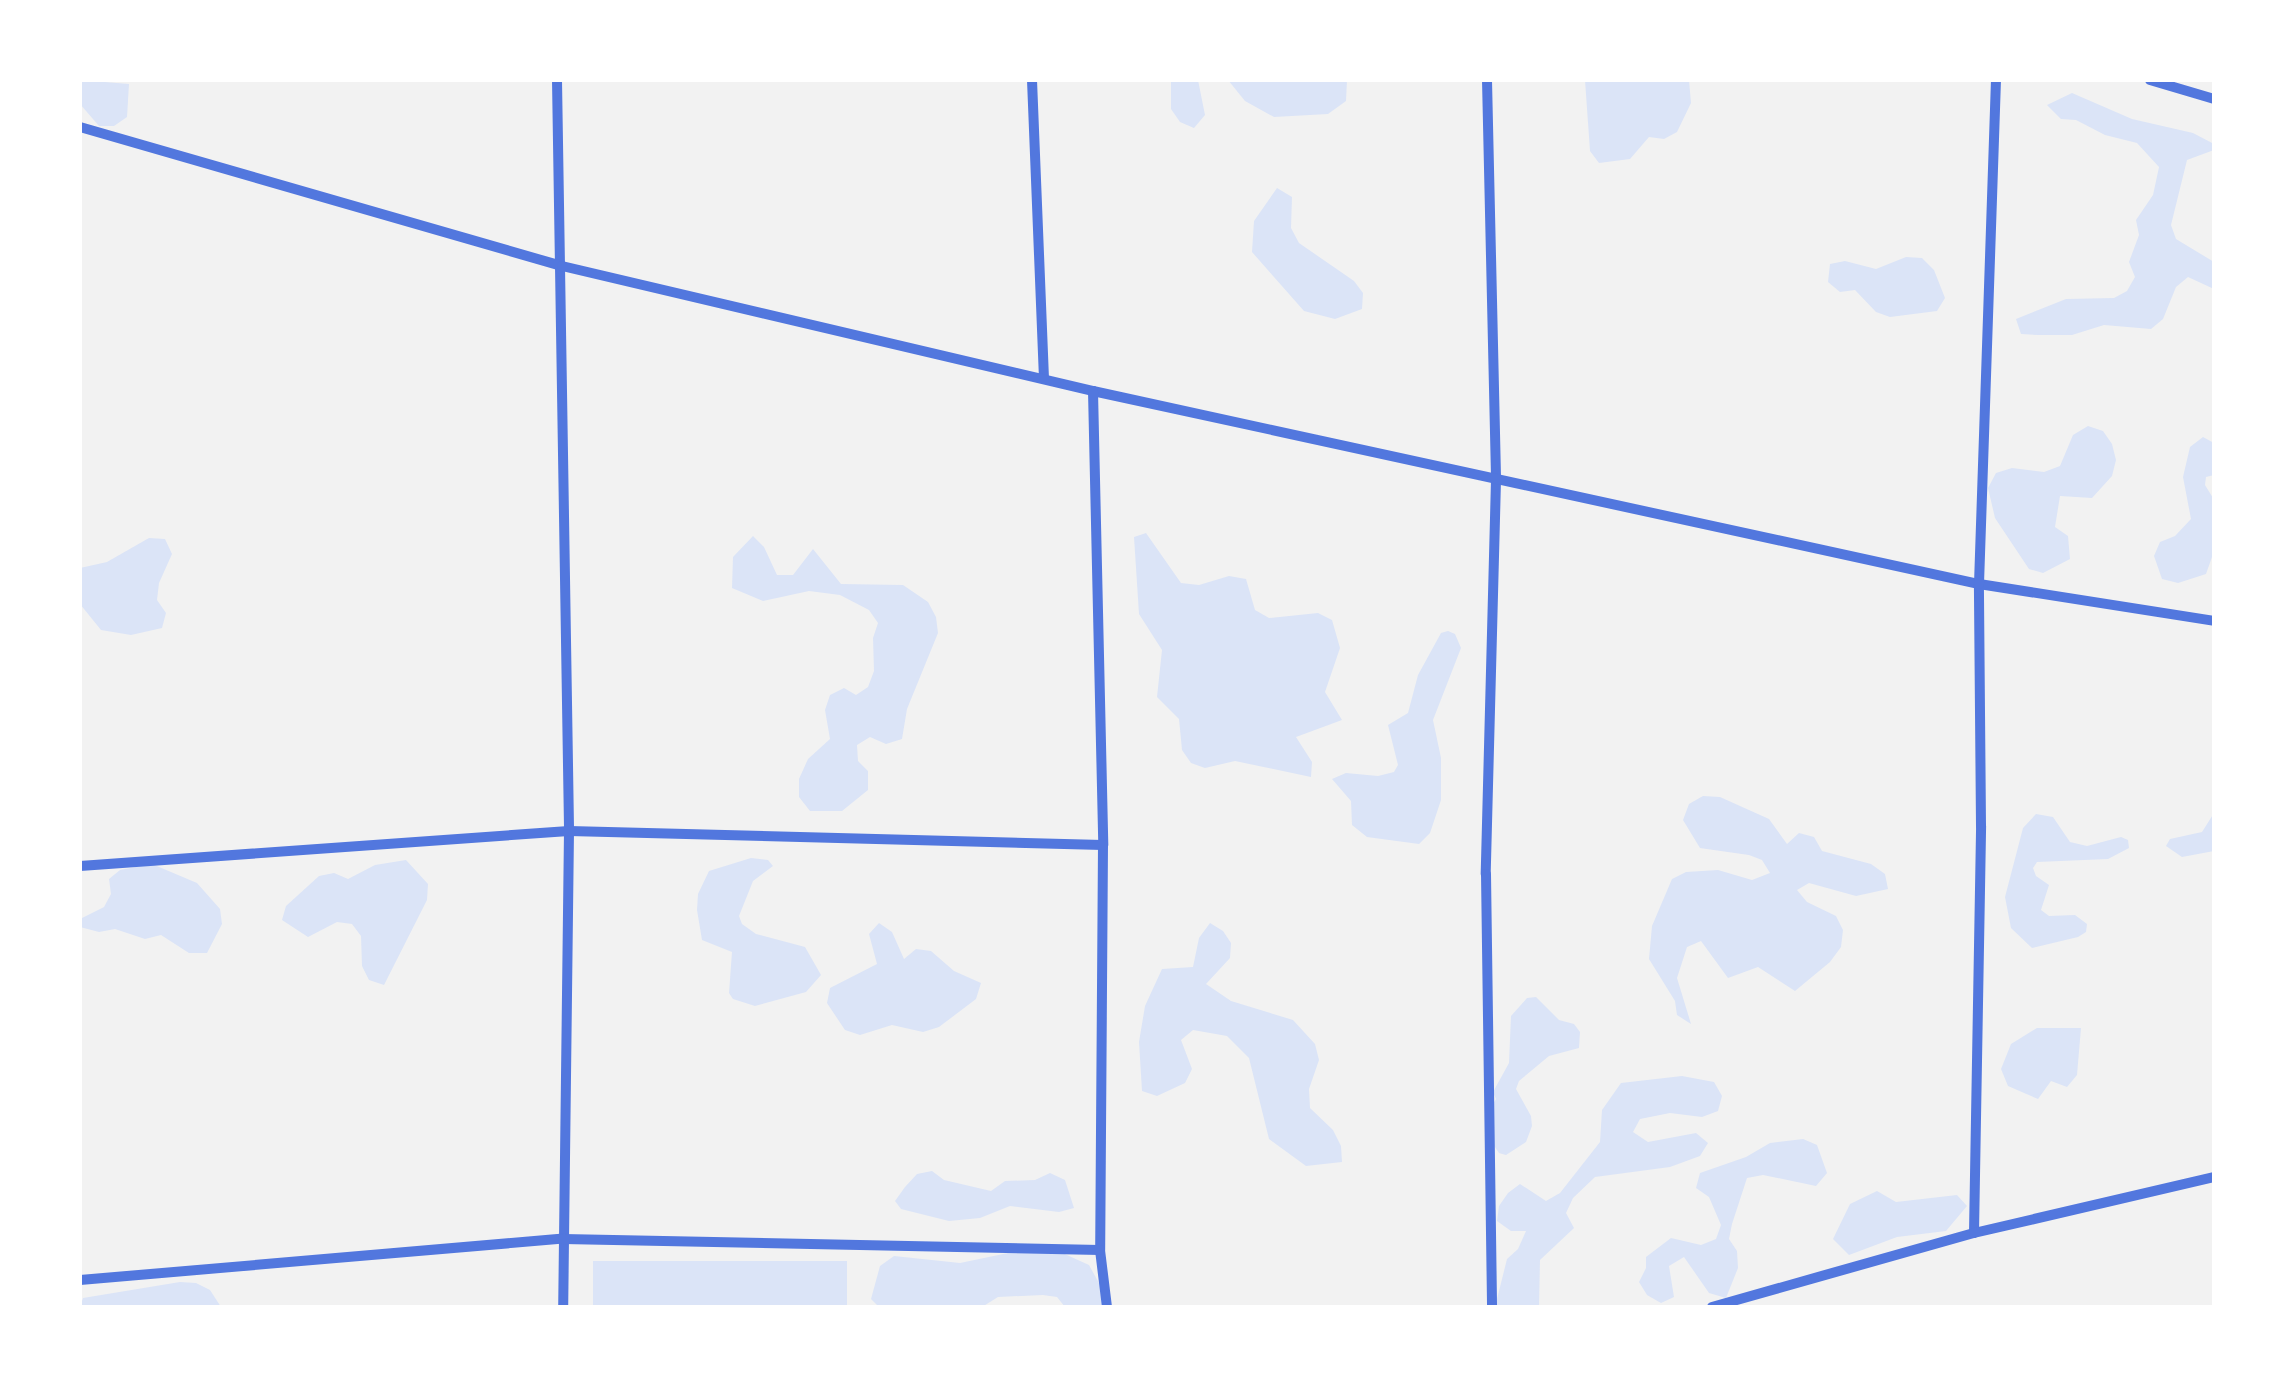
<!DOCTYPE html>
<style>
body{margin:0}
#map{position:relative;width:2294px;height:1387px;overflow:hidden;background:#f2f2f2;font-family:Signika,sans-serif}
div>[style]{position:absolute}
[style*='--x']{left:calc(var(--x)*1px);top:calc(var(--y)*1px);width:calc(var(--w)*1px);rotate:calc(var(--a)*1deg)}
.green>*{inset:0;background:#dbe4f7;transform-origin:0 0}
.minor>*{height:10px;margin:-5px;padding:0 5px;transform-origin:5px;border-radius:5px;background:#5277de}
span{translate:-50% -50%;white-space:nowrap;text-align:center;line-height:1.15;-webkit-text-stroke:8px #fff;paint-order:stroke}
.frame{position:absolute;inset:0;border:82px solid #fff;pointer-events:none}
</style>
<div id="map">
<div class="green">
<i style="clip-path:polygon(80px 80px,129px 84px,127px 117px,114px 126px,99px 126px,80px 104px)"></i>
<i style="clip-path:polygon(1171px 80px,1198px 80px,1205px 115px,1194px 128px,1180px 122px,1171px 109px)"></i>
<i style="clip-path:polygon(1228px 80px,1347px 80px,1346px 101px,1328px 114px,1274px 117px,1245px 101px)"></i>
<i style="clip-path:polygon(1585px 80px,1689px 80px,1691px 103px,1677px 132px,1664px 139px,1649px 137px,1630px 159px,1599px 163px,1590px 151px)"></i>
<i style="clip-path:polygon(2072px 93px,2132px 119px,2193px 133px,2214px 144px,2214px 150px,2187px 160px,2171px 225px,2176px 239px,2214px 262px,2214px 289px,2188px 277px,2176px 287px,2163px 319px,2151px 329px,2104px 325px,2072px 335px,2038px 335px,2021px 334px,2016px 319px,2066px 299px,2114px 298px,2127px 291px,2135px 277px,2129px 262px,2139px 235px,2136px 220px,2153px 195px,2159px 167px,2137px 143px,2105px 135px,2076px 120px,2061px 119px,2047px 105px)"></i>
<i style="clip-path:polygon(1277px 188px,1292px 197px,1291px 228px,1299px 243px,1354px 281px,1363px 293px,1362px 309px,1335px 319px,1304px 311px,1252px 252px,1254px 221px)"></i>
<i style="clip-path:polygon(1906px 257px,1922px 258px,1934px 270px,1945px 298px,1937px 311px,1890px 317px,1876px 312px,1855px 290px,1840px 292px,1828px 282px,1830px 264px,1845px 261px,1876px 269px)"></i>
<i style="clip-path:polygon(2088px 426px,2103px 431px,2112px 444px,2116px 460px,2112px 476px,2092px 498px,2060px 496px,2055px 527px,2068px 536px,2070px 559px,2043px 573px,2029px 569px,1995px 518px,1988px 488px,1996px 473px,2012px 468px,2044px 472px,2060px 466px,2073px 435px)"></i>
<i style="clip-path:polygon(2203px 437px,2214px 443px,2214px 475px,2206px 477px,2205px 485px,2213px 498px,2212px 557px,2206px 574px,2178px 583px,2162px 579px,2154px 556px,2160px 542px,2175px 536px,2191px 519px,2183px 477px,2190px 447px)"></i>
<i style="clip-path:polygon(1146px 533px,1181px 583px,1199px 585px,1229px 576px,1246px 579px,1255px 610px,1269px 618px,1318px 613px,1332px 620px,1340px 648px,1325px 692px,1342px 720px,1296px 737px,1312px 762px,1311px 777px,1235px 761px,1205px 768px,1191px 763px,1182px 750px,1179px 719px,1157px 697px,1162px 650px,1139px 614px,1134px 537px)"></i>
<i style="clip-path:polygon(753px 536px,764px 547px,777px 575px,793px 575px,813px 549px,841px 584px,903px 585px,928px 602px,936px 617px,938px 633px,907px 709px,902px 739px,886px 744px,870px 737px,857px 745px,858px 761px,868px 771px,868px 790px,842px 811px,810px 811px,799px 797px,799px 779px,808px 759px,830px 739px,825px 710px,830px 695px,844px 688px,856px 695px,868px 687px,874px 671px,873px 638px,878px 623px,869px 610px,840px 595px,809px 591px,763px 601px,732px 588px,733px 557px)"></i>
<i style="clip-path:polygon(149px 538px,165px 539px,172px 554px,159px 583px,157px 600px,166px 613px,162px 628px,131px 635px,101px 630px,80px 604px,80px 568px,107px 562px)"></i>
<i style="clip-path:polygon(1448px 631px,1455px 634px,1461px 648px,1433px 720px,1441px 758px,1441px 800px,1430px 833px,1419px 844px,1367px 837px,1352px 825px,1351px 801px,1332px 779px,1346px 773px,1378px 776px,1394px 772px,1398px 765px,1388px 725px,1408px 713px,1418px 675px,1441px 633px)"></i>
<i style="clip-path:polygon(1703px 796px,1720px 797px,1769px 819px,1787px 844px,1799px 833px,1814px 837px,1822px 851px,1871px 864px,1885px 874px,1888px 889px,1856px 896px,1809px 883px,1797px 890px,1807px 902px,1836px 916px,1843px 930px,1841px 947px,1830px 962px,1795px 991px,1758px 967px,1728px 978px,1701px 941px,1687px 947px,1677px 978px,1691px 1024px,1677px 1015px,1675px 1001px,1649px 959px,1652px 926px,1672px 879px,1686px 872px,1718px 870px,1752px 880px,1770px 873px,1762px 860px,1749px 855px,1700px 848px,1683px 820px,1689px 804px)"></i>
<i style="clip-path:polygon(2214px 813px,2214px 851px,2182px 857px,2166px 846px,2170px 839px,2202px 832px)"></i>
<i style="clip-path:polygon(2036px 814px,2053px 817px,2070px 842px,2087px 846px,2121px 837px,2128px 840px,2129px 848px,2108px 859px,2037px 862px,2033px 868px,2036px 876px,2049px 885px,2041px 910px,2049px 916px,2075px 915px,2087px 924px,2086px 932px,2078px 937px,2032px 948px,2011px 928px,2005px 897px,2023px 828px)"></i>
<i style="clip-path:polygon(751px 858px,768px 860px,773px 866px,753px 881px,739px 916px,742px 924px,756px 934px,805px 947px,821px 975px,806px 992px,755px 1006px,733px 999px,729px 993px,732px 952px,702px 940px,697px 910px,698px 894px,709px 871px)"></i>
<i style="clip-path:polygon(406px 860px,428px 884px,427px 900px,384px 985px,369px 980px,362px 966px,361px 936px,352px 924px,337px 922px,308px 937px,282px 920px,286px 906px,319px 876px,334px 873px,348px 879px,375px 865px)"></i>
<i style="clip-path:polygon(152px 864px,197px 883px,220px 909px,222px 924px,207px 953px,189px 953px,161px 935px,145px 939px,115px 929px,99px 932px,80px 927px,80px 919px,104px 907px,111px 894px,109px 879px,120px 870px)"></i>
<i style="clip-path:polygon(879px 923px,892px 932px,904px 959px,916px 949px,931px 951px,954px 971px,981px 983px,976px 999px,939px 1027px,923px 1032px,892px 1025px,860px 1035px,845px 1030px,827px 1003px,830px 988px,877px 964px,869px 934px)"></i>
<i style="clip-path:polygon(1210px 923px,1223px 931px,1231px 943px,1230px 958px,1206px 984px,1231px 1001px,1293px 1020px,1315px 1044px,1319px 1060px,1309px 1089px,1310px 1108px,1333px 1130px,1341px 1146px,1342px 1162px,1306px 1166px,1269px 1139px,1249px 1058px,1227px 1036px,1193px 1030px,1181px 1040px,1192px 1069px,1185px 1083px,1157px 1096px,1142px 1091px,1139px 1042px,1145px 1006px,1162px 969px,1193px 967px,1199px 938px)"></i>
<i style="clip-path:polygon(1536px 997px,1559px 1020px,1574px 1024px,1580px 1032px,1579px 1048px,1549px 1056px,1519px 1081px,1516px 1089px,1531px 1116px,1532px 1126px,1526px 1142px,1506px 1155px,1499px 1153px,1490px 1140px,1491px 1107px,1496px 1099px,1493px 1092px,1509px 1063px,1511px 1016px,1527px 998px)"></i>
<i style="clip-path:polygon(2037px 1028px,2081px 1028px,2077px 1075px,2067px 1087px,2051px 1081px,2038px 1099px,2008px 1086px,2001px 1069px,2011px 1044px)"></i>
<i style="clip-path:polygon(1682px 1076px,1714px 1082px,1722px 1096px,1718px 1111px,1702px 1117px,1670px 1113px,1640px 1119px,1633px 1132px,1648px 1142px,1696px 1133px,1708px 1143px,1700px 1156px,1670px 1167px,1595px 1177px,1573px 1198px,1566px 1213px,1574px 1228px,1540px 1260px,1539px 1307px,1495px 1307px,1507px 1259px,1518px 1249px,1526px 1231px,1511px 1231px,1497px 1221px,1499px 1206px,1508px 1193px,1520px 1184px,1546px 1201px,1560px 1193px,1600px 1142px,1602px 1110px,1621px 1083px)"></i>
<i style="clip-path:polygon(1803px 1139px,1817px 1145px,1827px 1173px,1816px 1186px,1763px 1175px,1747px 1178px,1732px 1224px,1729px 1239px,1737px 1251px,1738px 1268px,1726px 1298px,1709px 1293px,1684px 1257px,1669px 1266px,1674px 1297px,1661px 1303px,1647px 1295px,1639px 1282px,1646px 1268px,1646px 1257px,1671px 1238px,1701px 1245px,1716px 1239px,1721px 1225px,1709px 1197px,1696px 1188px,1700px 1173px,1746px 1157px,1770px 1143px)"></i>
<i style="clip-path:polygon(932px 1171px,944px 1180px,991px 1191px,1005px 1181px,1035px 1180px,1050px 1173px,1065px 1180px,1074px 1208px,1059px 1212px,1010px 1206px,980px 1218px,949px 1221px,901px 1209px,895px 1201px,905px 1187px,917px 1174px)"></i>
<i style="clip-path:polygon(1877px 1191px,1896px 1202px,1957px 1195px,1967px 1206px,1946px 1231px,1897px 1237px,1849px 1255px,1833px 1239px,1850px 1204px)"></i>
<i style="clip-path:polygon(1058px 1251px,1089px 1265px,1105px 1294px,1105px 1307px,1065px 1307px,1057px 1297px,1043px 1295px,998px 1297px,982px 1307px,879px 1307px,871px 1299px,880px 1266px,894px 1256px,960px 1263px,1008px 1253px)"></i>
<i style="left:847px;top:1261px;width:46px;height:254px;rotate:90deg"></i>
<i style="clip-path:polygon(180px 1282px,196px 1283px,210px 1290px,221px 1307px,80px 1307px,83px 1298px)"></i>
</div>
<div class="minor">
<i style="--x:557;--y:80;--w:751;--a:89.08"></i>
<i style="--x:569;--y:831;--w:476;--a:90.7"></i>
<i style="--x:1032;--y:80;--w:298;--a:87.7"></i>
<i style="--x:1487;--y:80;--w:400;--a:88.7"></i>
<i style="--x:1496;--y:480;--w:394;--a:91.5"></i>
<i style="--x:1486;--y:874;--w:433;--a:89.2"></i>
<i style="--x:2150;--y:80;--w:67;--a:16.5"></i>
<i style="--x:80;--y:127;--w:502;--a:16.09"></i>
<i style="--x:562;--y:266;--w:546;--a:13.25"></i>
<i style="--x:1093;--y:391;--w:907;--a:12.29"></i>
<i style="--x:1979;--y:584;--w:238;--a:8.9"></i>
<i style="--x:1093;--y:391;--w:454;--a:88.7"></i>
<i style="--x:1103;--y:845;--w:405;--a:90.4"></i>
<i style="--x:1100;--y:1250;--w:57;--a:83"></i>
<i style="--x:80;--y:866;--w:490;--a:-4.1"></i>
<i style="--x:569;--y:831;--w:534;--a:1.5"></i>
<i style="--x:1974;--y:1233;--w:407;--a:-89"></i>
<i style="--x:1981;--y:826;--w:242;--a:-90.5"></i>
<i style="--x:1979;--y:584;--w:504;--a:-88.07"></i>
<i style="--x:80;--y:1280;--w:485;--a:-4.9"></i>
<i style="--x:563;--y:1239;--w:537;--a:1.17"></i>
<i style="--x:1712;--y:1307;--w:272;--a:-15.8"></i>
<i style="--x:1974;--y:1233;--w:246;--a:-13.1"></i>
</div>
<div class="frame"></div>
</div>
